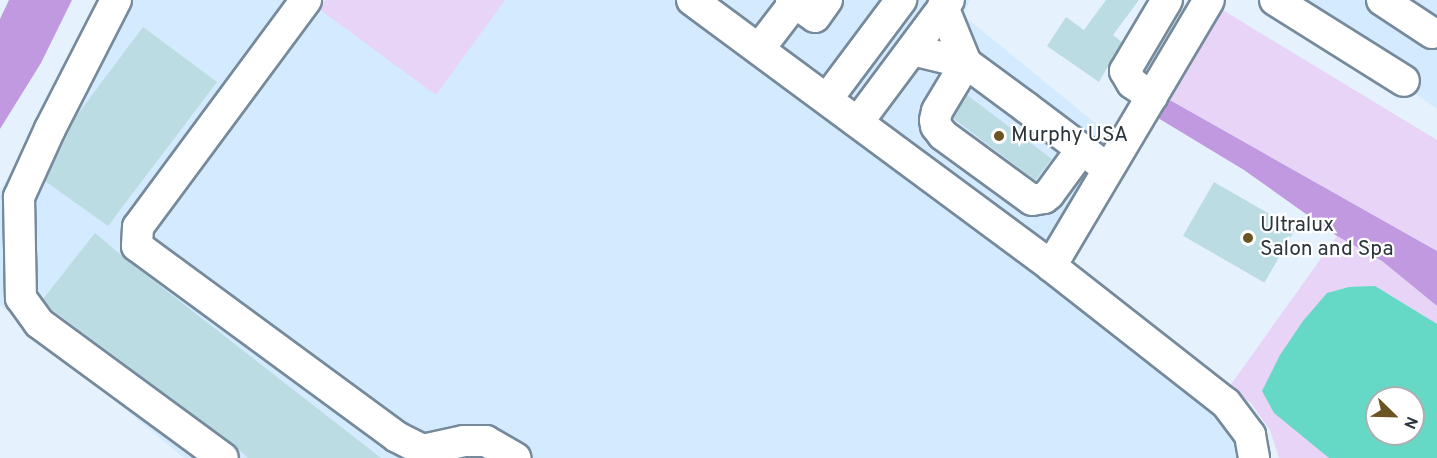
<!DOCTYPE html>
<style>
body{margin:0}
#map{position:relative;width:1437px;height:458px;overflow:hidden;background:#e5f2fe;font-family:Overpass,sans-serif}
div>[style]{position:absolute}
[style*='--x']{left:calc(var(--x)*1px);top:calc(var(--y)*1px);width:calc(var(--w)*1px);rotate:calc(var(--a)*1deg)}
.built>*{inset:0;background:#d4eafe}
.green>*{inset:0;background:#e7d4f7}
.forest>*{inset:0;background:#c099e0}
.water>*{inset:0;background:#65d9c6}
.building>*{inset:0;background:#bcdce3;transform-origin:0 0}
.roads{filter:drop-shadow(2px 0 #768a9c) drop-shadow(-2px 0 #768a9c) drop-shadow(0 2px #768a9c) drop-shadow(0 -2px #768a9c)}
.minor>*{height:30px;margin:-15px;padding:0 15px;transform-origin:15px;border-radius:15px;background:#fff}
.dots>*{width:16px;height:16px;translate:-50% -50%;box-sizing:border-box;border:3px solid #fff;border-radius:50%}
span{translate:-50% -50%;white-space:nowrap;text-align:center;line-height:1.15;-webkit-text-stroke:4.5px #fff;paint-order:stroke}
.poi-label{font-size:21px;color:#2d363d}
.left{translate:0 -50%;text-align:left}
.north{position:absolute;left:1365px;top:386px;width:60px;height:60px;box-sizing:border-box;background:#fff;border:2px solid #abafb1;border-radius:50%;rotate:113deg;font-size:16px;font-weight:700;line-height:24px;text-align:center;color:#2d363d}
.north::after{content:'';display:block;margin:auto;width:21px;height:27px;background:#6b5524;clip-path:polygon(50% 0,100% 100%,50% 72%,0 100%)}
</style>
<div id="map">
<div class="built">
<i style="clip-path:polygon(100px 0,970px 0,963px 15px,1132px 153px,1067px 263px,1260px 458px,184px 458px,0 305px,0 191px,46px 111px)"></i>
<i style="clip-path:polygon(1280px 0,1437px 0,1437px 109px)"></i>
</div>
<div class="green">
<i style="clip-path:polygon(326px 0,505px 0,436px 95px,319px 9px)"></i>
<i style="clip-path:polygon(1221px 9px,1437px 140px,1437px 251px,1168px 99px)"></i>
<i style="clip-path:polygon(evenodd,1337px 236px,1382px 261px,1437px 306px,1437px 458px,1279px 458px,1270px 430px,1250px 402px,1227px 390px,1337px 236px,1377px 398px,1413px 398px,1413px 434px,1377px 434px,1377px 398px)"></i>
</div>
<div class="forest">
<i style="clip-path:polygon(9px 0,72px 0,41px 63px,0 129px,0 19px)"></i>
<i style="clip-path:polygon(1168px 99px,1437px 251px,1437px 306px,1382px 261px,1337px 236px,1244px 170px,1158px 118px)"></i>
</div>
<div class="water">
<i style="clip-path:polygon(evenodd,1375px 286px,1437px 324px,1437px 458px,1329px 458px,1274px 413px,1262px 391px,1280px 355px,1303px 321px,1327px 293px,1349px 287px,1375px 286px,1377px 398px,1413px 398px,1413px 434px,1377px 434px,1377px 398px)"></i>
</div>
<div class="building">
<i style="clip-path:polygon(1106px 0,1139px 0,1113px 35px,1122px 42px,1099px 82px,1047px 46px,1066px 17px,1084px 30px)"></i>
<i style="clip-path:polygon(143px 27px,217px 82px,108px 226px,45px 181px,77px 115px)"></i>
<i style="left:967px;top:95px;width:106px;height:27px;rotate:37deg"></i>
<i style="left:1214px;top:182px;width:94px;height:62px;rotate:30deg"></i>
<i style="clip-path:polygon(95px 233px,127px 260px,381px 458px,248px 458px,233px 444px,51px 309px,43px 299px)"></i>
</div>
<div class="roads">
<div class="minor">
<i style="--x:116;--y:0;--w:145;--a:117.1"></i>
<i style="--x:50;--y:129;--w:75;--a:114.5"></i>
<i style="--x:19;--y:197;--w:101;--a:88.9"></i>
<i style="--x:21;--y:298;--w:31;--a:54"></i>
<i style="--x:39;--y:323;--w:228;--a:36.3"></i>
<i style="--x:306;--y:0;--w:282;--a:126.5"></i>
<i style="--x:138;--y:227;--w:19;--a:93"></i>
<i style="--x:137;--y:246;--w:323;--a:36.3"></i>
<i style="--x:397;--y:437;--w:29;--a:27"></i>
<i style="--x:423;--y:450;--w:42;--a:-12.4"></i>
<i style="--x:464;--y:441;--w:22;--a:0"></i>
<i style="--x:486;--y:441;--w:34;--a:30"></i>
<i style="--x:692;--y:0;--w:447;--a:36.5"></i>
<i style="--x:1051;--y:266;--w:309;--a:-59.3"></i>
<i style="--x:791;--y:0;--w:29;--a:35"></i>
<i style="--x:815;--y:17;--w:21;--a:-55"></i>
<i style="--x:1275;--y:0;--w:152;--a:32.1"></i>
<i style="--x:1382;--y:0;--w:60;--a:33.4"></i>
<i style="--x:759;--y:49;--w:59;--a:-52.5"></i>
<i style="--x:912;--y:50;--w:56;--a:13.5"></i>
<i style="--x:966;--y:63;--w:61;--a:-112.3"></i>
<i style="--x:1152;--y:97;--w:24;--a:-145"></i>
<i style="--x:1132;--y:83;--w:14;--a:-120"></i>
<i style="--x:1125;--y:71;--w:82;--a:-59.4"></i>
<i style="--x:827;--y:99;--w:124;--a:-53.2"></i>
<i style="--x:858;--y:122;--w:152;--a:-53.3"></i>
<i style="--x:1082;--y:149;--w:56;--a:126.3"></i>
<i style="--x:1049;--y:194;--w:6;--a:141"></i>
<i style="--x:1044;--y:198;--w:12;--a:171"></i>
<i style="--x:1032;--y:200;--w:110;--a:-143.9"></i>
<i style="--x:943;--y:135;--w:11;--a:-128"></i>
<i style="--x:936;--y:126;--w:6;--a:-99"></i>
<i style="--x:935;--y:120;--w:9;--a:-77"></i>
<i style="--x:937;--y:111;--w:56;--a:-58.9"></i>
<i style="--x:966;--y:63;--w:76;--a:36.4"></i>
<i style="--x:1027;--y:108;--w:101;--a:37"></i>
<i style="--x:1051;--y:266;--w:222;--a:38.1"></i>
<i style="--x:1226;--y:403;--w:40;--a:53"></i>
<i style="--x:1250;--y:435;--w:23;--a:80"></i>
</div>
</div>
<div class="dots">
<i style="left:999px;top:136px;background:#6b5524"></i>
<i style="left:1248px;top:238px;background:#6b5524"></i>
</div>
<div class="poi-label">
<span class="left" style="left:1011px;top:136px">Murphy USA</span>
<span class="left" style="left:1260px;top:238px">Ultralux<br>Salon and Spa</span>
</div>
<div class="north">N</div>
</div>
